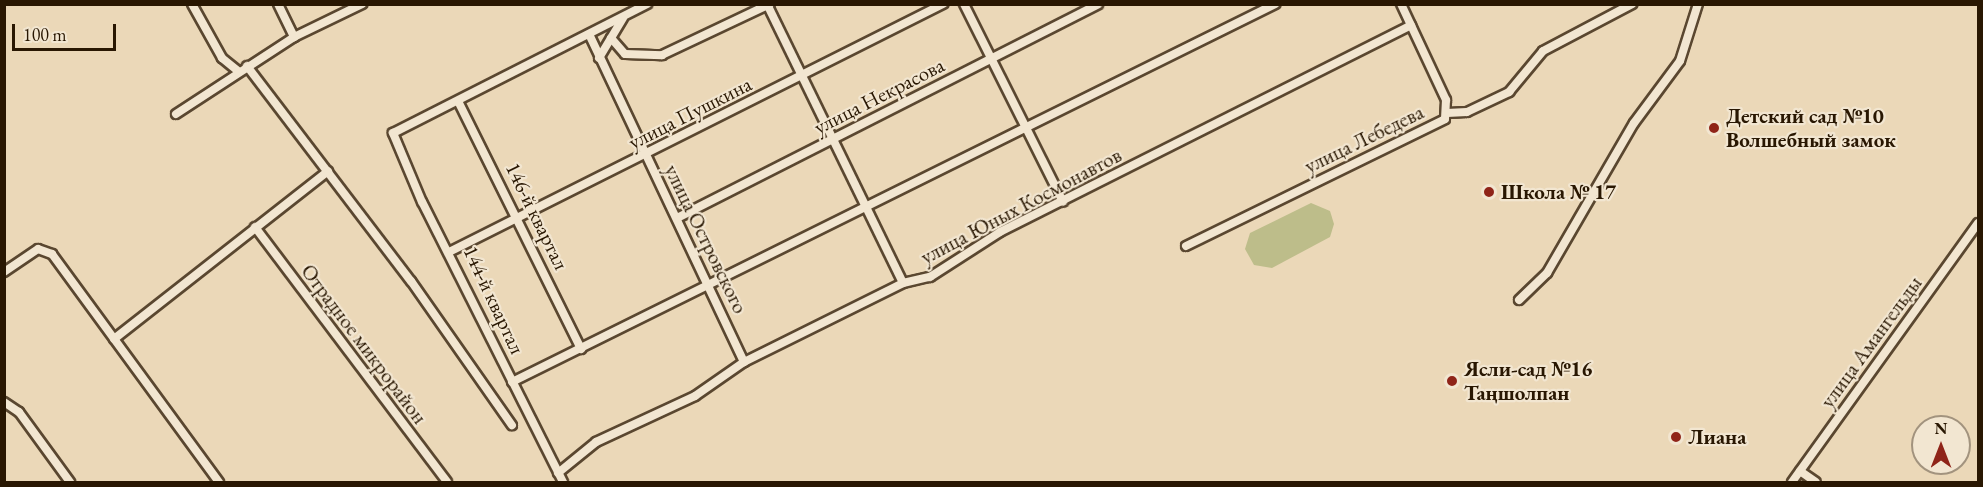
<!DOCTYPE html>
<meta charset="utf-8">
<style>
body{margin:0}
#map{position:relative;width:1983px;height:487px;overflow:hidden;background:#ebd8b8;font-family:"EB Garamond",serif}
div>[style]{position:absolute}
[style*='--x']{left:calc(var(--x)*1px);top:calc(var(--y)*1px);width:calc(var(--w)*1px);rotate:calc(var(--a)*1deg)}
.green>*{inset:0;background:#bdbd8a}
.roads{filter:drop-shadow(2px 0 #5a4730) drop-shadow(-2px 0 #5a4730) drop-shadow(0 2px #5a4730) drop-shadow(0 -2px #5a4730)}
.minor>*{height:8px;margin:-4px;padding:0 4px;transform-origin:4px;border-radius:4px;background:#f2e6d1}
.dots>*{width:16px;height:16px;translate:-50% -50%;box-sizing:border-box;border:3px solid #f2e6d1;border-radius:50%}
span{translate:-50% -50%;white-space:nowrap;text-align:center;line-height:1.15;-webkit-text-stroke:4.5px #f2e6d1;paint-order:stroke}
.street-label{font-size:21px;color:#291702}
.poi-label{font-size:21px;color:#291702;font-weight:700}
.left{translate:0 -50%;text-align:left}
.frame{position:absolute;inset:0;border:6px solid #291702;pointer-events:none}
.north{position:absolute;left:1911px;top:415px;width:60px;height:60px;box-sizing:border-box;background:#f2e6d1;border:2px solid #a2937e;border-radius:50%;rotate:0deg;font-size:16px;font-weight:700;line-height:24px;text-align:center;color:#291702}
.north::after{content:'';display:block;margin:auto;width:21px;height:27px;background:#8f2418;clip-path:polygon(50% 0,100% 100%,50% 72%,0 100%)}
.scale{position:absolute;left:12px;top:24px;width:104px;height:27px;box-sizing:border-box;border:3px solid #291702;border-top:0;padding-left:8px;font-size:18px;line-height:21px;white-space:nowrap;color:#291702;-webkit-text-stroke:4px #f2e6d1;paint-order:stroke}
</style>
<div id="map">
<div class="green">
<i style="clip-path:polygon(1311px 203px,1330px 211px,1334px 224px,1330px 237px,1272px 268px,1254px 265px,1245px 249px,1250px 233px)"></i>
</div>
<div class="roads">
<div class="minor">
<i style="--x:192;--y:4;--w:62;--a:60.9"></i>
<i style="--x:222;--y:58;--w:22;--a:39"></i>
<i style="--x:278;--y:4;--w:37;--a:64"></i>
<i style="--x:964;--y:4;--w:221;--a:63.4"></i>
<i style="--x:768;--y:6;--w:308;--a:64"></i>
<i style="--x:589;--y:34;--w:363;--a:64.7"></i>
<i style="--x:611;--y:38;--w:21;--a:49"></i>
<i style="--x:625;--y:54;--w:37;--a:2"></i>
<i style="--x:662;--y:55;--w:119;--a:-25.3"></i>
<i style="--x:599;--y:58;--w:47;--a:-59"></i>
<i style="--x:247;--y:66;--w:270;--a:52.7"></i>
<i style="--x:411;--y:281;--w:176;--a:55"></i>
<i style="--x:458;--y:101;--w:277;--a:63.6"></i>
<i style="--x:1447;--y:113;--w:20;--a:-3"></i>
<i style="--x:1467;--y:112;--w:47;--a:-25.5"></i>
<i style="--x:1509;--y:92;--w:53;--a:-50.3"></i>
<i style="--x:1543;--y:51;--w:101;--a:-27.8"></i>
<i style="--x:176;--y:114;--w:141;--a:-33.1"></i>
<i style="--x:294;--y:37;--w:76;--a:-25.9"></i>
<i style="--x:677;--y:218;--w:472;--a:-26.9"></i>
<i style="--x:255;--y:227;--w:319;--a:53"></i>
<i style="--x:1186;--y:246;--w:288;--a:-26.1"></i>
<i style="--x:1445;--y:119;--w:19;--a:-87"></i>
<i style="--x:1446;--y:100;--w:106;--a:-115.1"></i>
<i style="--x:451;--y:251;--w:551;--a:-26.66"></i>
<i style="--x:4;--y:272;--w:41;--a:-34.1"></i>
<i style="--x:38;--y:249;--w:15;--a:20"></i>
<i style="--x:52;--y:254;--w:283;--a:53.8"></i>
<i style="--x:1519;--y:300;--w:39;--a:-44"></i>
<i style="--x:1547;--y:273;--w:173;--a:-59.9"></i>
<i style="--x:1634;--y:123;--w:77;--a:-53.4"></i>
<i style="--x:1680;--y:61;--w:60;--a:-72.5"></i>
<i style="--x:114;--y:339;--w:272;--a:-38.1"></i>
<i style="--x:512;--y:382;--w:852;--a:-26.35"></i>
<i style="--x:4;--y:402;--w:18;--a:34"></i>
<i style="--x:19;--y:412;--w:87;--a:53.9"></i>
<i style="--x:1800;--y:471;--w:19;--a:35"></i>
<i style="--x:558;--y:473;--w:49;--a:-39.2"></i>
<i style="--x:596;--y:442;--w:109;--a:-24.9"></i>
<i style="--x:695;--y:396;--w:60;--a:-34.8"></i>
<i style="--x:744;--y:362;--w:178;--a:-26.4"></i>
<i style="--x:903;--y:283;--w:28;--a:-13"></i>
<i style="--x:930;--y:277;--w:83;--a:-32.7"></i>
<i style="--x:1000;--y:232;--w:460;--a:-26.7"></i>
<i style="--x:563;--y:482;--w:313;--a:-116.7"></i>
<i style="--x:422;--y:202;--w:75;--a:-112.8"></i>
<i style="--x:393;--y:133;--w:285;--a:-26.9"></i>
<i style="--x:1792;--y:482;--w:319;--a:-54.3"></i>
</div>
</div>
<div class="dots">
<i style="left:1714px;top:128px;background:#8f2418"></i>
<i style="left:1489px;top:192px;background:#8f2418"></i>
<i style="left:1452px;top:381px;background:#8f2418"></i>
<i style="left:1676px;top:437px;background:#8f2418"></i>
</div>
<div class="street-label">
<span style="left:879px;top:96px;rotate:-27deg">улица Некрасова</span>
<span style="left:690px;top:113px;rotate:-27deg">улица Пушкина</span>
<span style="left:1364px;top:139px;rotate:-26deg">улица Лебедева</span>
<span style="left:1021px;top:206px;rotate:-28deg">улица Юных Космонавтов</span>
<span style="left:537px;top:216px;rotate:64deg">146-й квартал</span>
<span style="left:706px;top:239px;rotate:64deg">улица Островского</span>
<span style="left:494px;top:300px;rotate:65deg">144-й квартал</span>
<span style="left:1871px;top:342px;rotate:-54deg">улица Амангельды</span>
<span style="left:364px;top:344px;rotate:53deg">Отрадное микрорайон</span>
</div>
<div class="poi-label">
<span class="left" style="left:1726px;top:128px">Детский сад №10<br>Волшебный замок</span>
<span class="left" style="left:1501px;top:192px">Школа № 17</span>
<span class="left" style="left:1464px;top:381px">Ясли-сад №16<br>Таңшолпан</span>
<span class="left" style="left:1688px;top:437px">Лиана</span>
</div>
<div class="frame"></div>
<div class="north">N</div>
<div class="scale">100 m</div>
</div>
